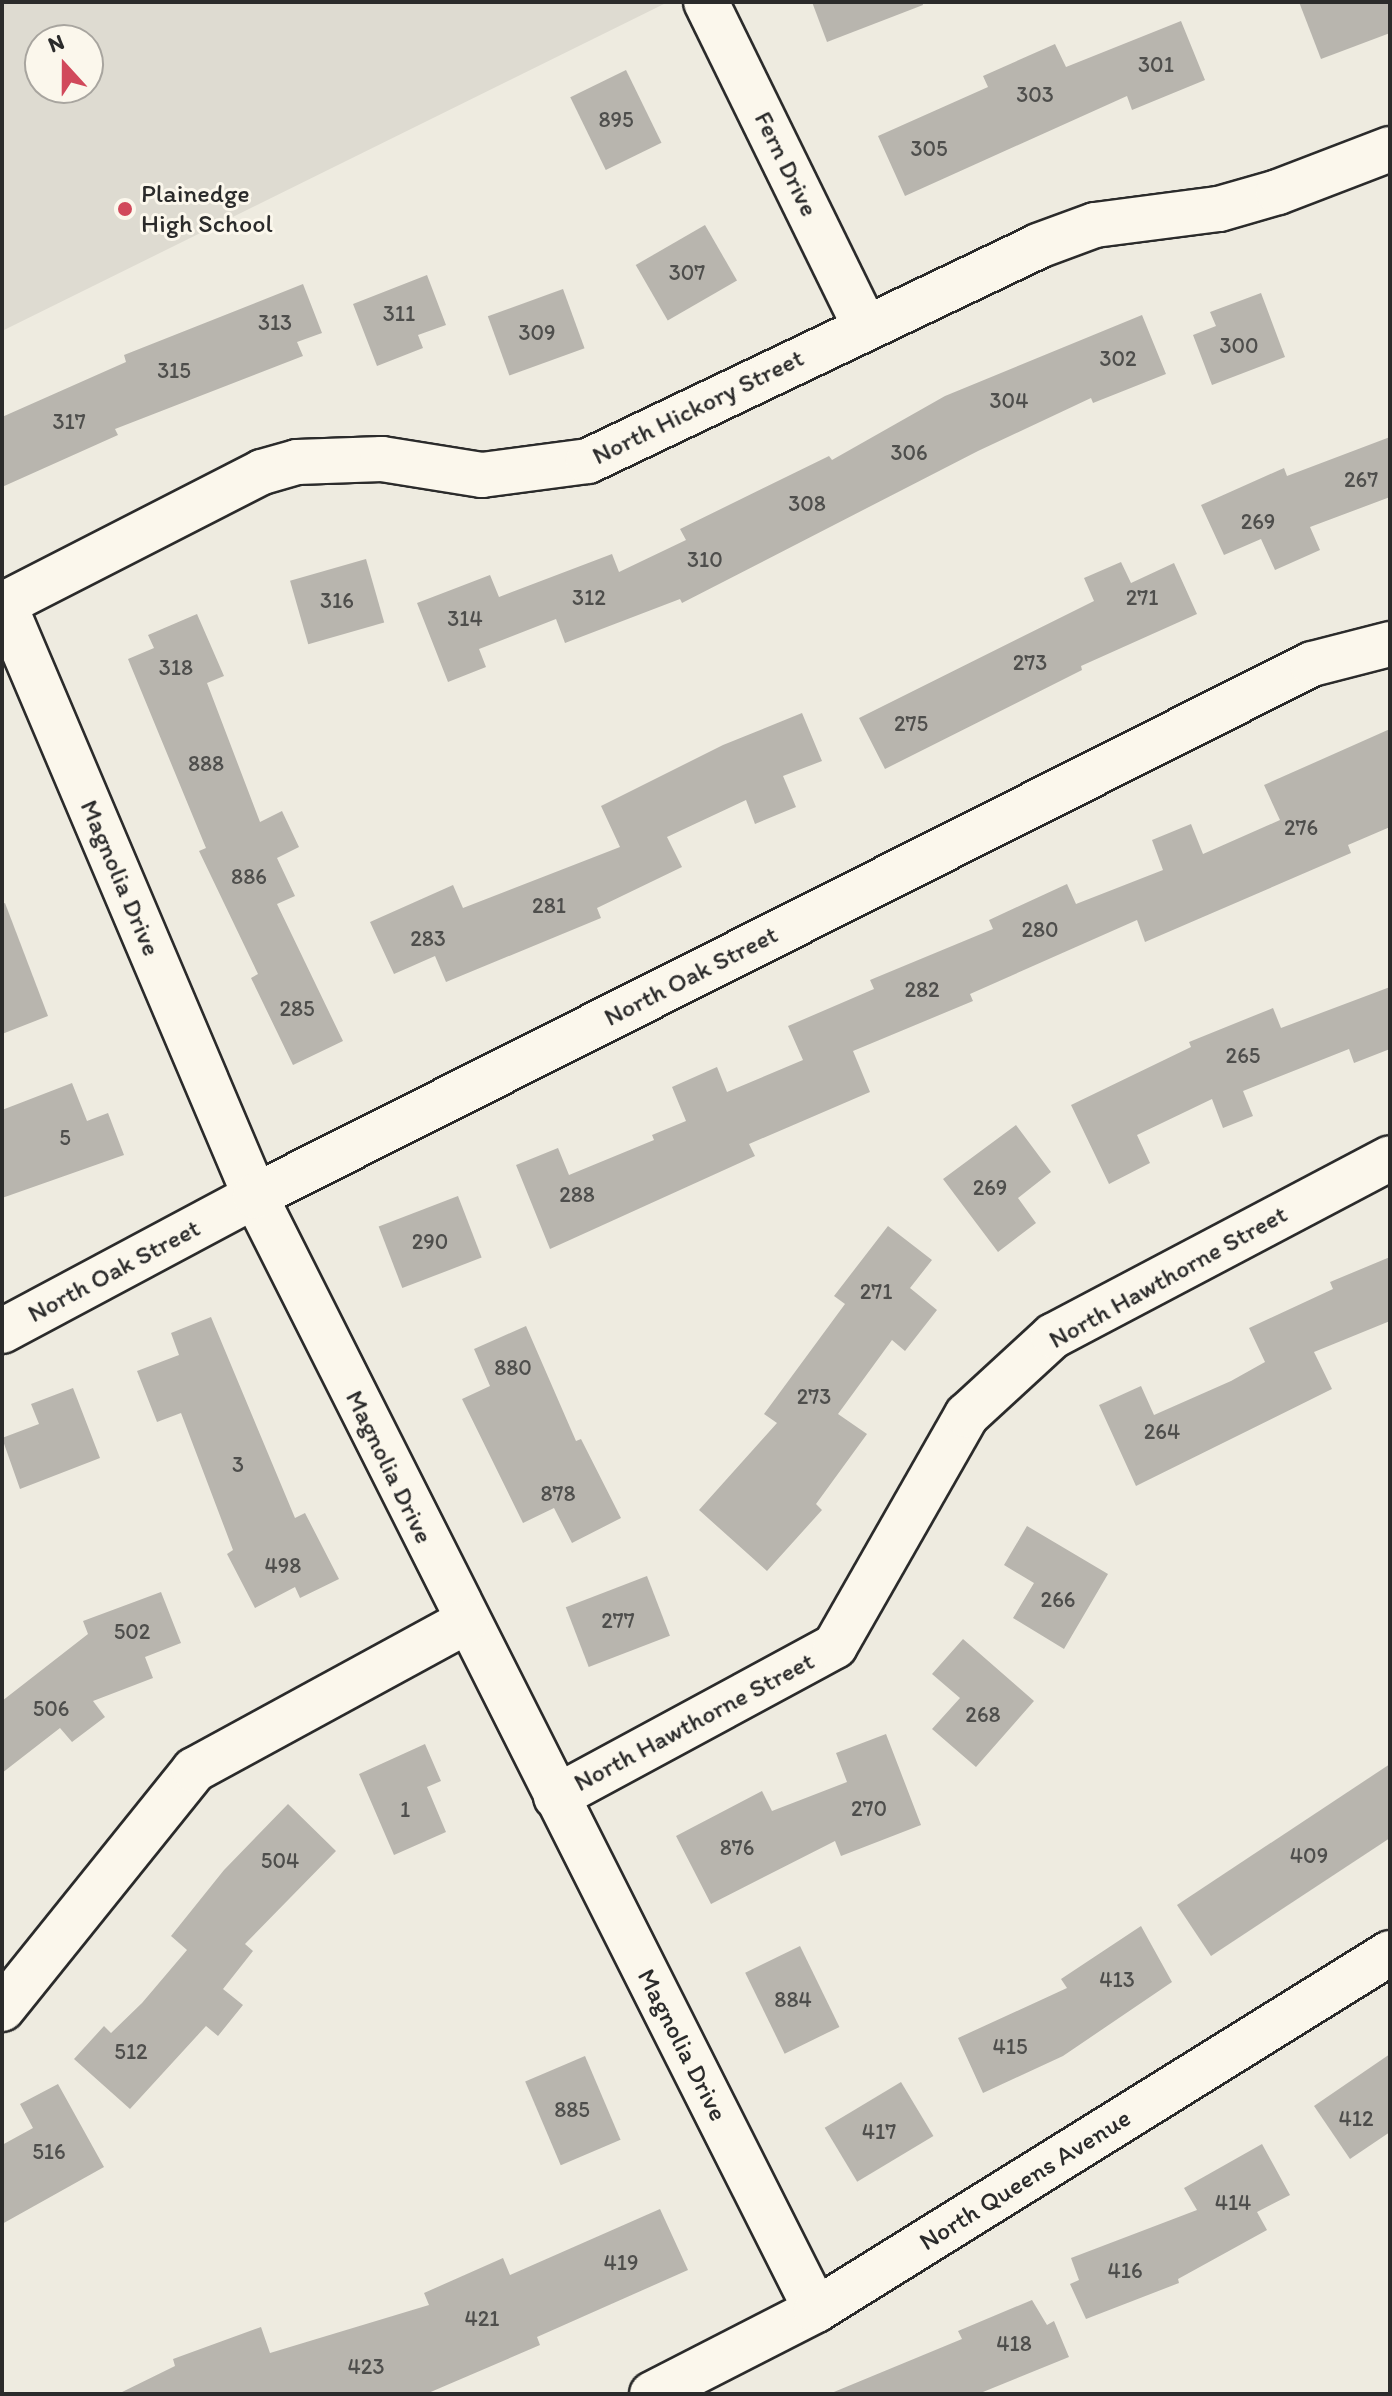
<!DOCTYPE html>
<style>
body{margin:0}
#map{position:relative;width:1392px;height:2396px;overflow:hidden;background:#eeebe0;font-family:Itim,sans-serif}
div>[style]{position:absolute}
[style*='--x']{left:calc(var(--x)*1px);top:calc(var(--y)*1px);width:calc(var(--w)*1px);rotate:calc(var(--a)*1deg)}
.built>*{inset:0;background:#dedbd1}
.building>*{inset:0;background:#b8b5ae;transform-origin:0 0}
.roads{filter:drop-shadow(2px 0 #2b2b2b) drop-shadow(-2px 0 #2b2b2b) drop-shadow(0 2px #2b2b2b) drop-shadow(0 -2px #2b2b2b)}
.minor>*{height:44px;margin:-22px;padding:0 22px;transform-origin:22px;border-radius:22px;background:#fbf7ec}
.dots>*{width:22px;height:22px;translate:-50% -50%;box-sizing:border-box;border:4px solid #fbf7ec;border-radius:50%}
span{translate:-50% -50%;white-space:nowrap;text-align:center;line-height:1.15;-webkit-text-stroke:6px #fbf7ec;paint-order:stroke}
.number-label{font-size:22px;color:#4e4e4c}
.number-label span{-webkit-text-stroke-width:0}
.street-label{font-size:26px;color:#2b2b2b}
.poi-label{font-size:26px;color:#2b2b2b}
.left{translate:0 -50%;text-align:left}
.frame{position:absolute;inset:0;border:4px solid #2b2b2b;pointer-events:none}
.north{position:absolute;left:24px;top:24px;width:80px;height:80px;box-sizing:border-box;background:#fbf7ec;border:2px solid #a8a59f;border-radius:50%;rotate:339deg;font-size:22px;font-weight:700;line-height:32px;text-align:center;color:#2b2b2b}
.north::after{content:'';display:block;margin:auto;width:28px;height:36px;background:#d1495b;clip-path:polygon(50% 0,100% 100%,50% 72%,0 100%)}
</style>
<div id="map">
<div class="built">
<i style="clip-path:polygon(evenodd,2px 2px,668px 2px,2px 331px,2px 2px,40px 40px,88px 40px,88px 88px,40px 88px,40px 40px)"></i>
</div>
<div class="building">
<i style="clip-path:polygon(812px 2px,922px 2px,923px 5px,827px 42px)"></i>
<i style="clip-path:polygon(1299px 2px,1390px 2px,1390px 33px,1321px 59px)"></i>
<i style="clip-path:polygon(1181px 21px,1205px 80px,1132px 110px,1127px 96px,905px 196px,878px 136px,988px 87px,983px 76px,1055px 44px,1066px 67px)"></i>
<i style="left:626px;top:70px;width:81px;height:62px;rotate:64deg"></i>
<i style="left:705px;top:225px;width:64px;height:80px;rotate:60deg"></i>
<i style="clip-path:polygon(427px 275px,446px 325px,418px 335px,423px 348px,377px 366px,353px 304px)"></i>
<i style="clip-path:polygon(303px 284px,322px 333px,297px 342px,303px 356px,115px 429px,118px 435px,2px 487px,2px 417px,126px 362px,124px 355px)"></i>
<i style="left:563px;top:289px;width:63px;height:80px;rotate:70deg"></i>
<i style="clip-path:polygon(1261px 293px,1285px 357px,1212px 385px,1193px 335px,1216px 326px,1210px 312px)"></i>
<i style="clip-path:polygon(1142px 315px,1166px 374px,1093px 403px,1091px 398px,978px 451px,682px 603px,680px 599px,565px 643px,556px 619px,479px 649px,486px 667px,448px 682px,417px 603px,490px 575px,499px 597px,612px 554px,619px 572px,686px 540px,680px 529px,829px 456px,832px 460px,945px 396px)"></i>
<i style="clip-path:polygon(1390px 437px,1390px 497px,1310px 527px,1320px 550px,1275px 570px,1261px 539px,1224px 555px,1201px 505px,1284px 468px,1287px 476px)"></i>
<i style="left:366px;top:559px;width:66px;height:79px;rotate:74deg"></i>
<i style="clip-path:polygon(1121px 562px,1131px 583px,1174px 563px,1197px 614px,1081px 666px,1082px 670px,885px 769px,859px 718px,1094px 601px,1084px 578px)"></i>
<i style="clip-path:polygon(197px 614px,224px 676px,207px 683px,260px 822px,282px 811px,299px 847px,277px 858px,295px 896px,277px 904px,343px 1041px,293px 1065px,251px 978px,258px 974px,199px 851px,206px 848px,128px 659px,154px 648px,148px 635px)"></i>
<i style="clip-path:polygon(802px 713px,822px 761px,783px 776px,796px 807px,755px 824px,746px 800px,667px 837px,682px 867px,597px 908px,601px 918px,446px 982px,435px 956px,394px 974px,370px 922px,453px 885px,463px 908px,620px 847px,601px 806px,723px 745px)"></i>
<i style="clip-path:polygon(1390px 729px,1390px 827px,1348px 845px,1351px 853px,1145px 942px,1137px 920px,970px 994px,973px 1001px,853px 1051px,870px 1092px,749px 1144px,755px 1156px,550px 1249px,516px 1165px,558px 1148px,569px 1175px,654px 1140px,652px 1135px,686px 1121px,672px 1087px,717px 1067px,727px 1092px,803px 1060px,788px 1026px,874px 989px,870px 980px,993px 929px,989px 920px,1067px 884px,1076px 904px,1163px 870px,1152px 840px,1191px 824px,1203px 854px,1280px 820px,1264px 785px)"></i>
<i style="clip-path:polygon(5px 903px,48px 1016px,2px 1034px,2px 904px)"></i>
<i style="clip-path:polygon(1390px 987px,1390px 1049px,1354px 1063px,1349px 1049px,1243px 1091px,1253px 1116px,1223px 1128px,1212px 1099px,1137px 1135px,1150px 1163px,1109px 1184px,1071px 1105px,1191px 1047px,1189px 1042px,1273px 1008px,1281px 1028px)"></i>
<i style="clip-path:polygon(72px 1083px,87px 1121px,108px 1113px,124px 1155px,2px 1198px,2px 1110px)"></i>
<i style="clip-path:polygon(1016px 1125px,1051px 1172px,1018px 1198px,1036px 1223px,998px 1252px,943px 1179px)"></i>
<i style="left:458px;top:1196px;width:66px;height:85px;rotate:69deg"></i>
<i style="clip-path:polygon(888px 1226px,932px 1260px,910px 1288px,937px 1310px,905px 1351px,892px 1340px,838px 1414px,867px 1434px,816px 1504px,822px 1510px,767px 1571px,699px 1510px,777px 1423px,764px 1414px,845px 1304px,834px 1296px)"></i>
<i style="clip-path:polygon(1390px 1257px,1390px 1321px,1314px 1352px,1332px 1389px,1136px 1486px,1099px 1405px,1141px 1386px,1154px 1415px,1231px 1381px,1265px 1362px,1249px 1328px,1333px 1289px,1330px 1282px)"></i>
<i style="clip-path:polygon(211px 1317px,295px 1518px,305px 1513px,339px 1579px,300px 1598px,295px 1587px,255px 1608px,227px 1554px,233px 1550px,181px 1413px,157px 1422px,137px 1371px,179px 1355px,171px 1333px)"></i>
<i style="clip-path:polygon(526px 1326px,576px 1441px,581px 1439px,621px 1518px,572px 1543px,554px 1508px,523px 1523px,462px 1399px,490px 1386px,474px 1349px)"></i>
<i style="clip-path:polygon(73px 1388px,100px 1458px,20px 1489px,2px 1438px,39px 1424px,31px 1404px)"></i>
<i style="clip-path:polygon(1027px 1526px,1108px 1574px,1064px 1649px,1013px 1618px,1034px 1583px,1004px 1565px)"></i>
<i style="left:647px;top:1576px;width:64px;height:87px;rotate:69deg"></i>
<i style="clip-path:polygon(161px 1592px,181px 1643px,145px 1657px,153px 1678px,93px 1701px,105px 1717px,72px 1742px,60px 1728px,2px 1773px,2px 1701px,88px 1634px,83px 1621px)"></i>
<i style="clip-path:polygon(963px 1639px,1034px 1701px,976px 1767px,932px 1729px,960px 1698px,932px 1674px)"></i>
<i style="clip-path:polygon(886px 1734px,921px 1825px,841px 1856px,835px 1841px,711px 1904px,676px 1836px,762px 1791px,772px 1811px,847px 1782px,836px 1753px)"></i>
<i style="clip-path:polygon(425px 1744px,441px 1781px,427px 1787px,446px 1832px,394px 1855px,359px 1774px)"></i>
<i style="clip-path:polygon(1390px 1764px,1390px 1838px,1211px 1956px,1177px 1905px)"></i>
<i style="clip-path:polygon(288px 1804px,336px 1851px,245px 1944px,253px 1951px,223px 1989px,243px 2005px,218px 2036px,206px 2026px,130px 2109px,74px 2059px,104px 2026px,111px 2033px,142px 2003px,187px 1950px,171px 1936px,224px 1870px)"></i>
<i style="clip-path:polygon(1141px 1926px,1172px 1982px,1063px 2056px,983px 2093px,958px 2038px,1067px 1988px,1061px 1979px)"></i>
<i style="left:800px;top:1946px;width:90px;height:61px;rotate:64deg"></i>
<i style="clip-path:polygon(1390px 2054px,1390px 2132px,1350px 2159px,1314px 2106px)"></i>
<i style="left:585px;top:2056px;width:91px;height:65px;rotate:67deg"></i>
<i style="left:901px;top:2082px;width:63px;height:89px;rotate:59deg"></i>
<i style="clip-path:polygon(58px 2084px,104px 2167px,2px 2224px,2px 2145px,33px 2128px,20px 2104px)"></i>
<i style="clip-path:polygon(1262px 2144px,1290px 2195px,1257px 2212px,1267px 2230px,1178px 2279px,1179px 2283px,1086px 2319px,1070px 2284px,1079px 2280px,1071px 2258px,1197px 2210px,1184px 2188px)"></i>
<i style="clip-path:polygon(660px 2209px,688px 2270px,537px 2337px,540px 2345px,426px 2394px,118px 2394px,175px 2366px,173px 2359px,261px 2327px,270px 2353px,429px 2305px,424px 2293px,503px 2258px,510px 2275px)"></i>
<i style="clip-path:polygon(1032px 2300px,1047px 2325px,1054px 2321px,1069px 2357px,978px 2394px,829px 2394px,962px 2339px,958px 2331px)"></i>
</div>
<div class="roads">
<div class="minor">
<i style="--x:706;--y:2;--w:362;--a:63.9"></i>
<i style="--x:4;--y:604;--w:643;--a:67.02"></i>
<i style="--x:255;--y:1196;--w:1247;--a:63.27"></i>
<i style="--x:2;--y:605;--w:292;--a:-27.1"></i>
<i style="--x:262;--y:472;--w:36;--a:-16"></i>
<i style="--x:297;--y:462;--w:85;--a:-2"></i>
<i style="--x:382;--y:459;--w:101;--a:9.1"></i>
<i style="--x:482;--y:475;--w:107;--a:-7.5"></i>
<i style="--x:588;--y:461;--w:499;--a:-25.5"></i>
<i style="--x:1038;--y:246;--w:61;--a:-20.2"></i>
<i style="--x:1095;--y:225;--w:125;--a:-7.4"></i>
<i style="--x:1219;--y:209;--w:61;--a:-16.1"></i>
<i style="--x:1278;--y:192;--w:120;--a:-21"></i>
<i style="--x:2;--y:1331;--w:287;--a:-28.1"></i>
<i style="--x:255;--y:1196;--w:1183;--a:-26.72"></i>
<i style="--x:1312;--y:664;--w:81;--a:-14.4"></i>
<i style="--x:556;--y:1797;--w:317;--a:-28.4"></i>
<i style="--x:835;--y:1646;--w:266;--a:-60.3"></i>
<i style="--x:967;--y:1415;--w:117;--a:-42.6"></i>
<i style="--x:1053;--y:1336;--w:381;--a:-27.8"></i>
<i style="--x:2;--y:2009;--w:307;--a:-51.2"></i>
<i style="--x:194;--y:1770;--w:310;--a:-28.6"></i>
<i style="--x:652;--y:2394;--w:184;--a:-27.1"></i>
<i style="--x:816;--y:2310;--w:676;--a:-31.88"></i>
</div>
</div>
<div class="dots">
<i style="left:125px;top:209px;background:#d1495b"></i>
</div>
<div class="number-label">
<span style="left:1156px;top:65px">301</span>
<span style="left:1035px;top:95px">303</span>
<span style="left:616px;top:120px">895</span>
<span style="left:929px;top:149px">305</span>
<span style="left:687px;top:273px">307</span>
<span style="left:399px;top:314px">311</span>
<span style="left:275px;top:323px">313</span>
<span style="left:537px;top:333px">309</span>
<span style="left:1239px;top:346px">300</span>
<span style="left:1118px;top:359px">302</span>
<span style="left:174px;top:371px">315</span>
<span style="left:1009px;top:401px">304</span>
<span style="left:69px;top:422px">317</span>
<span style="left:909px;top:453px">306</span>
<span style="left:1361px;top:480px">267</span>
<span style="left:807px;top:504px">308</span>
<span style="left:1258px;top:522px">269</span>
<span style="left:705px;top:560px">310</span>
<span style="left:589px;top:598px">312</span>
<span style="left:1142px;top:598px">271</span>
<span style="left:337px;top:601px">316</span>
<span style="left:465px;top:619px">314</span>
<span style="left:1030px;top:663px">273</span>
<span style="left:176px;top:668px">318</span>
<span style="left:911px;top:724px">275</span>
<span style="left:206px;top:764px">888</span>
<span style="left:1301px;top:828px">276</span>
<span style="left:249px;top:877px">886</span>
<span style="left:549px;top:906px">281</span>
<span style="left:1040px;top:930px">280</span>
<span style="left:428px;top:939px">283</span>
<span style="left:922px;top:990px">282</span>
<span style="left:297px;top:1009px">285</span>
<span style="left:1243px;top:1056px">265</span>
<span style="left:65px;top:1138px">5</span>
<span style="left:990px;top:1188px">269</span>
<span style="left:577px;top:1195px">288</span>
<span style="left:430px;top:1242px">290</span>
<span style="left:876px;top:1292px">271</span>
<span style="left:513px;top:1368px">880</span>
<span style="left:814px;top:1397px">273</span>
<span style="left:1162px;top:1432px">264</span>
<span style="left:238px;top:1465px">3</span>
<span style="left:558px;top:1494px">878</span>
<span style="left:283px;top:1566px">498</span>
<span style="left:1058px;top:1600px">266</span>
<span style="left:618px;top:1621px">277</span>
<span style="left:132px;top:1632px">502</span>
<span style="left:51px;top:1709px">506</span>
<span style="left:983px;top:1715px">268</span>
<span style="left:869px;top:1809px">270</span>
<span style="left:405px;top:1810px">1</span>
<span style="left:737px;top:1848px">876</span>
<span style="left:1309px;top:1856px">409</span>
<span style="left:280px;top:1861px">504</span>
<span style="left:1117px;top:1980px">413</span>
<span style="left:793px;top:2000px">884</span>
<span style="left:1010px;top:2047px">415</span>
<span style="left:131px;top:2052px">512</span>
<span style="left:572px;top:2110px">885</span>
<span style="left:1356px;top:2119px">412</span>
<span style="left:879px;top:2132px">417</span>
<span style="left:49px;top:2152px">516</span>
<span style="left:1233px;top:2203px">414</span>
<span style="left:621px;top:2263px">419</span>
<span style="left:1125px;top:2271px">416</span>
<span style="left:482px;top:2319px">421</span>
<span style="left:1014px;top:2344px">418</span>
<span style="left:366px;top:2367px">423</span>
</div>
<div class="street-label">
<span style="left:786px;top:164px;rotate:64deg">Fern Drive</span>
<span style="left:698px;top:407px;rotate:-26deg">North Hickory Street</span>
<span style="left:120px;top:878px;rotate:67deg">Magnolia Drive</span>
<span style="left:691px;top:976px;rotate:-27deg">North Oak Street</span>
<span style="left:114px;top:1271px;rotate:-28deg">North Oak Street</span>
<span style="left:1168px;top:1277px;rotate:-29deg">North Hawthorne Street</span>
<span style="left:389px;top:1467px;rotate:64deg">Magnolia Drive</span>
<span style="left:694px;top:1722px;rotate:-28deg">North Hawthorne Street</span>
<span style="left:682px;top:2045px;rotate:63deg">Magnolia Drive</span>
<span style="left:1025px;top:2180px;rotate:-32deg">North Queens Avenue</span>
</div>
<div class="poi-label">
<span class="left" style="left:141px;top:209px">Plainedge<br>High School</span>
</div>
<div class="frame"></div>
<div class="north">N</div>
</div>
